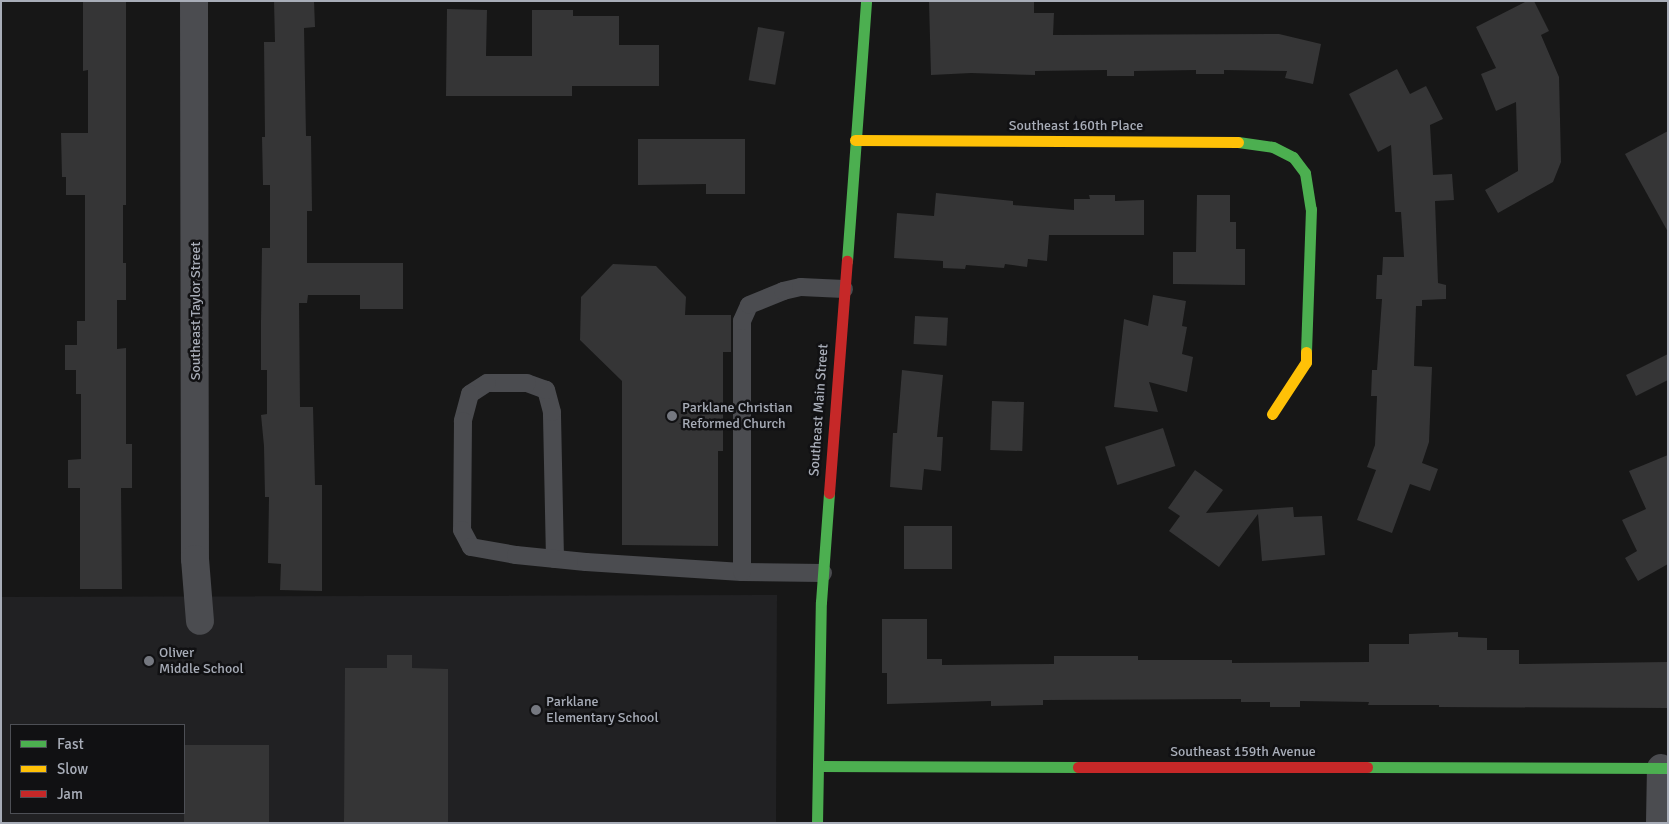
<!DOCTYPE html>
<style>
body{margin:0}
#map{position:relative;width:1669px;height:824px;overflow:hidden;background:#171717;font-family:Signika,sans-serif}
div>[style]{position:absolute}
[style*='--x']{left:calc(var(--x)*1px);top:calc(var(--y)*1px);width:calc(var(--w)*1px);rotate:calc(var(--a)*1deg)}
.built>*{inset:0;background:#212123}
.building>*{inset:0;background:#353536;transform-origin:0 0}
.lane>*{height:18px;margin:-9px;padding:0 9px;transform-origin:9px;border-radius:9px;background:#4b4c50}
.street>*{height:28px;margin:-14px;padding:0 14px;transform-origin:14px;border-radius:14px;background:#4b4c50}
.fast>*{height:11px;margin:-5.5px;padding:0 5.5px;transform-origin:5.5px;border-radius:5.5px;background:#4caf50}
.slow>*{height:11px;margin:-5.5px;padding:0 5.5px;transform-origin:5.5px;border-radius:5.5px;background:#ffc107}
.jam>*{height:11px;margin:-5.5px;padding:0 5.5px;transform-origin:5.5px;border-radius:5.5px;background:#c62828}
.dots>*{width:14px;height:14px;translate:-50% -50%;box-sizing:border-box;border:2px solid #111113;border-radius:50%}
span{translate:-50% -50%;white-space:nowrap;text-align:center;line-height:1.15;-webkit-text-stroke:5px #111113;paint-order:stroke}
.street-label{font-size:14px;color:#a8adb8}
.poi-label{font-size:14px;color:#a8adb8}
.left{translate:0 -50%;text-align:left}
.frame{position:absolute;inset:0;border:2px solid #a8adb8;pointer-events:none}
.legend{position:absolute;left:10px;top:724px;width:175px;height:90px;box-sizing:border-box;background:#111113;border:1px solid #4d4f55;margin:0;padding:6px 9px;list-style:none;font-size:15px;color:#a8adb8}
.legend li{display:flex;align-items:center;gap:10px;height:25px}
.legend b{width:25px;border:1px solid #4d4f55}
</style>
<div id="map">
<div class="built">
<i style="clip-path:polygon(evenodd,777px 595px,776px 823px,1px 823px,1px 597px,777px 595px,11px 725px,184px 725px,184px 813px,11px 813px,11px 725px)"></i>
</div>
<div class="building">
<i style="clip-path:polygon(83px 1px,126px 1px,126px 205px,123px 205px,123px 263px,126px 263px,126px 300px,117px 300px,117px 349px,126px 348px,126px 444px,132px 444px,132px 488px,121px 488px,122px 589px,80px 589px,80px 488px,68px 488px,68px 460px,81px 459px,81px 394px,76px 394px,76px 370px,65px 370px,65px 345px,77px 345px,77px 321px,85px 321px,85px 195px,66px 195px,66px 177px,62px 177px,61px 133px,88px 133px,88px 70px,83px 71px)"></i>
<i style="clip-path:polygon(274px 1px,314px 1px,315px 27px,304px 28px,306px 136px,311px 136px,312px 211px,307px 211px,307px 263px,403px 263px,403px 309px,360px 309px,360px 295px,308px 295px,307px 303px,299px 303px,300px 407px,313px 407px,315px 485px,322px 485px,322px 591px,280px 590px,281px 564px,268px 563px,269px 497px,265px 497px,264px 446px,261px 415px,267px 414px,267px 370px,261px 370px,261px 322px,262px 248px,270px 248px,270px 185px,263px 185px,262px 137px,265px 137px,264px 42px,275px 42px)"></i>
<i style="clip-path:polygon(929px 1px,1034px 1px,1034px 13px,1054px 13px,1053px 35px,1279px 34px,1321px 44px,1313px 84px,1285px 78px,1287px 71px,1224px 70px,1224px 74px,1196px 74px,1196px 70px,1134px 71px,1134px 76px,1107px 76px,1107px 70px,1035px 71px,1035px 75px,971px 73px,931px 75px)"></i>
<i style="clip-path:polygon(1527px 1px,1534px 1px,1549px 31px,1541px 35px,1559px 77px,1561px 162px,1553px 182px,1498px 213px,1485px 190px,1518px 171px,1516px 102px,1496px 111px,1481px 74px,1496px 68px,1476px 27px)"></i>
<i style="clip-path:polygon(447px 9px,487px 10px,486px 56px,532px 56px,532px 10px,573px 10px,573px 16px,619px 16px,619px 45px,659px 45px,659px 86px,572px 86px,572px 96px,446px 96px)"></i>
<i style="left:758px;top:27px;width:27px;height:54px;rotate:10deg"></i>
<i style="clip-path:polygon(1397px 69px,1410px 94px,1426px 86px,1443px 119px,1430px 125px,1433px 175px,1452px 174px,1454px 200px,1435px 201px,1438px 283px,1446px 285px,1446px 299px,1422px 300px,1422px 306px,1416px 306px,1414px 366px,1432px 367px,1429px 442px,1422px 463px,1438px 469px,1430px 491px,1410px 484px,1392px 533px,1357px 520px,1376px 470px,1367px 467px,1375px 445px,1377px 396px,1371px 396px,1372px 370px,1377px 370px,1382px 299px,1376px 299px,1377px 275px,1382px 275px,1383px 257px,1404px 257px,1401px 212px,1395px 212px,1391px 145px,1378px 152px,1349px 94px)"></i>
<i style="clip-path:polygon(1668px 131px,1668px 232px,1625px 154px)"></i>
<i style="clip-path:polygon(638px 139px,745px 139px,745px 194px,706px 194px,706px 184px,638px 185px)"></i>
<i style="clip-path:polygon(936px 193px,1013px 201px,1013px 205px,1074px 210px,1074px 199px,1090px 199px,1089px 195px,1115px 195px,1115px 201px,1144px 200px,1144px 235px,1049px 235px,1047px 261px,1028px 259px,1027px 267px,1005px 264px,1004px 268px,966px 265px,965px 269px,943px 268px,943px 261px,894px 258px,897px 213px,934px 216px)"></i>
<i style="clip-path:polygon(1197px 195px,1230px 195px,1230px 222px,1236px 222px,1236px 249px,1245px 249px,1245px 285px,1173px 284px,1173px 252px,1196px 252px)"></i>
<i style="clip-path:polygon(613px 264px,656px 266px,686px 297px,685px 315px,731px 315px,731px 352px,723px 352px,723px 451px,718px 451px,718px 546px,622px 545px,622px 381px,580px 340px,581px 297px)"></i>
<i style="clip-path:polygon(1153px 295px,1186px 301px,1182px 326px,1187px 327px,1182px 354px,1193px 357px,1187px 392px,1149px 382px,1158px 412px,1114px 407px,1124px 319px,1148px 326px)"></i>
<i style="left:915px;top:316px;width:33px;height:28px;rotate:3deg"></i>
<i style="clip-path:polygon(1668px 354px,1668px 380px,1636px 396px,1626px 375px)"></i>
<i style="clip-path:polygon(902px 370px,943px 375px,937px 437px,943px 437px,941px 471px,924px 469px,922px 490px,890px 487px,893px 433px,897px 433px)"></i>
<i style="left:992px;top:401px;width:32px;height:49px;rotate:2deg"></i>
<i style="left:1163px;top:428px;width:40px;height:61px;rotate:72deg"></i>
<i style="clip-path:polygon(1668px 455px,1668px 564px,1638px 581px,1625px 558px,1637px 551px,1622px 520px,1646px 509px,1629px 471px)"></i>
<i style="clip-path:polygon(1195px 470px,1223px 490px,1206px 513px,1293px 507px,1294px 517px,1322px 516px,1325px 555px,1262px 561px,1258px 514px,1219px 567px,1169px 531px,1180px 516px,1168px 508px)"></i>
<i style="left:904px;top:526px;width:48px;height:43px"></i>
<i style="clip-path:polygon(882px 619px,927px 619px,927px 659px,942px 659px,942px 665px,1054px 664px,1054px 656px,1138px 656px,1138px 660px,1232px 660px,1232px 663px,1369px 662px,1369px 644px,1409px 644px,1409px 634px,1458px 632px,1458px 637px,1487px 638px,1487px 650px,1519px 650px,1519px 664px,1668px 662px,1668px 708px,1439px 707px,1439px 705px,1368px 705px,1369px 702px,1300px 701px,1300px 707px,1270px 707px,1270px 702px,1241px 702px,1241px 699px,1043px 700px,1043px 705px,991px 706px,991px 701px,887px 704px,887px 673px,882px 673px)"></i>
<i style="clip-path:polygon(387px 655px,412px 655px,412px 668px,448px 669px,448px 823px,344px 823px,345px 668px,387px 668px)"></i>
<i style="left:184px;top:745px;width:85px;height:78px"></i>
</div>
<div class="lane">
<i style="--x:555;--y:559;--w:147;--a:-91.2"></i>
<i style="--x:552;--y:412;--w:23;--a:-105"></i>
<i style="--x:546;--y:390;--w:20;--a:-160"></i>
<i style="--x:527;--y:383;--w:40;--a:180"></i>
<i style="--x:487;--y:383;--w:20;--a:147"></i>
<i style="--x:470;--y:394;--w:28;--a:105"></i>
<i style="--x:463;--y:421;--w:109;--a:90.5"></i>
<i style="--x:462;--y:530;--w:19;--a:62"></i>
<i style="--x:471;--y:547;--w:46;--a:10.1"></i>
<i style="--x:516;--y:555;--w:70;--a:5.7"></i>
<i style="--x:586;--y:562;--w:156;--a:3.7"></i>
<i style="--x:742;--y:572;--w:81;--a:0.7"></i>
<i style="--x:742;--y:572;--w:251;--a:-90"></i>
<i style="--x:742;--y:321;--w:17;--a:-66"></i>
<i style="--x:749;--y:305;--w:37;--a:-22"></i>
<i style="--x:783;--y:291;--w:18;--a:-13"></i>
<i style="--x:801;--y:287;--w:43;--a:2.7"></i>
</div>
<div class="street">
<i style="--x:194;--y:1;--w:558;--a:89.9"></i>
<i style="--x:195;--y:559;--w:62;--a:85.4"></i>
<i style="--x:1660;--y:823;--w:55;--a:-89"></i>
</div>
<div class="fast">
<i style="--x:1238;--y:142;--w:35;--a:8"></i>
<i style="--x:1273;--y:147;--w:22;--a:27"></i>
<i style="--x:1293;--y:157;--w:20;--a:53"></i>
<i style="--x:1305;--y:173;--w:36;--a:81"></i>
<i style="--x:1311;--y:209;--w:143;--a:92"></i>
<i style="--x:847;--y:261;--w:261;--a:-85.8"></i>
<i style="--x:818;--y:766;--w:260;--a:0.2"></i>
<i style="--x:1367;--y:767;--w:301;--a:0.2"></i>
<i style="--x:817;--y:823;--w:221;--a:-89"></i>
<i style="--x:821;--y:602;--w:109;--a:-85.8"></i>
</div>
<div class="slow">
<i style="--x:855;--y:140;--w:383;--a:0.3"></i>
<i style="--x:1272;--y:414;--w:62;--a:-56.8"></i>
<i style="--x:1306;--y:362;--w:10;--a:-90"></i>
</div>
<div class="jam">
<i style="--x:829;--y:493;--w:233;--a:-85.6"></i>
<i style="--x:1078;--y:767;--w:289;--a:0"></i>
</div>
<div class="dots">
<i style="left:672px;top:416px;background:#757880"></i>
<i style="left:149px;top:661px;background:#757880"></i>
<i style="left:536px;top:710px;background:#757880"></i>
</div>
<div class="street-label">
<span style="left:1076px;top:126px">Southeast 160th Place</span>
<span style="left:196px;top:311px;rotate:-90deg">Southeast Taylor Street</span>
<span style="left:819px;top:410px;rotate:-86deg">Southeast Main Street</span>
<span style="left:1243px;top:752px">Southeast 159th Avenue</span>
</div>
<div class="poi-label">
<span class="left" style="left:682px;top:416px">Parklane Christian<br>Reformed Church</span>
<span class="left" style="left:159px;top:661px">Oliver<br>Middle School</span>
<span class="left" style="left:546px;top:710px">Parklane<br>Elementary School</span>
</div>
<div class="frame"></div>
<ul class="legend">
<li><b style="height:6px;background:#4caf50"></b>Fast</li>
<li><b style="height:6px;background:#ffc107"></b>Slow</li>
<li><b style="height:6px;background:#c62828"></b>Jam</li>
</ul>
</div>
